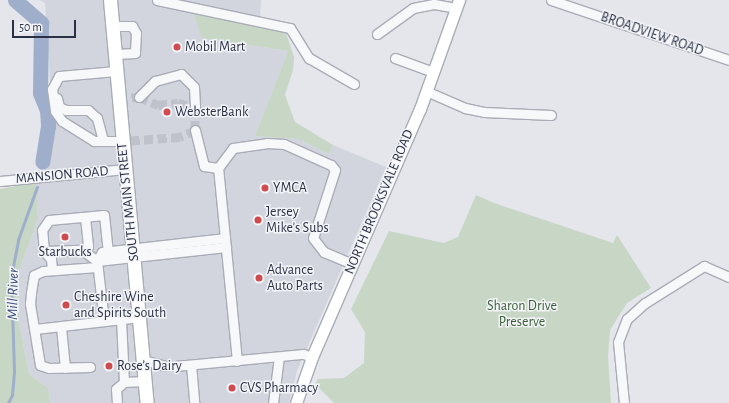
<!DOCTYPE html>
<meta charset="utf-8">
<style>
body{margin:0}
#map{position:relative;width:729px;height:403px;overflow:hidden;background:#e4e6ec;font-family:"Alegreya Sans",sans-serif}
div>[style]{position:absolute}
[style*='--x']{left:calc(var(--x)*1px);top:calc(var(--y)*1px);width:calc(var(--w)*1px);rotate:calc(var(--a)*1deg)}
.built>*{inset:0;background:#d2d5de}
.green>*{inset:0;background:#c7d6c5}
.stream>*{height:2.5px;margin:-1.25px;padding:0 1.25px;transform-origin:1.25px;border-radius:1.25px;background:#9fafcb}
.river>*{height:15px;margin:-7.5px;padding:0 7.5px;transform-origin:7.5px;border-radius:7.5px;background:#9fafcb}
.minor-tunnel>*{height:9px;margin-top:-4.5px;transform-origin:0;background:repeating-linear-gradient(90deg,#bfc2ca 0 9px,transparent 0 13.5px)}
.roads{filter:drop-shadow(1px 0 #a9acb6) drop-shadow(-1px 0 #a9acb6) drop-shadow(0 1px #a9acb6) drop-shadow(0 -1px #a9acb6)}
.minor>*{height:9px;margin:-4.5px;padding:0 4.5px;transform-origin:4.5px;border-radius:4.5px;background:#f7f8fa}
.major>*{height:11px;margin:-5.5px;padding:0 5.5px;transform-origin:5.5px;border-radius:5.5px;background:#fff}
.highway>*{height:13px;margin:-6.5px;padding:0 6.5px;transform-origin:6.5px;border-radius:6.5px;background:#fff}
.dots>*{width:11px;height:11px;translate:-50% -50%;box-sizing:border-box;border:2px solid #f4f5f9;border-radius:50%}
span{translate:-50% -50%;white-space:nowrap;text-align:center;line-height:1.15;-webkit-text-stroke:3px #f4f5f9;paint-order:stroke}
.street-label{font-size:14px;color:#2b3144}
.poi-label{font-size:14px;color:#2b3144}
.left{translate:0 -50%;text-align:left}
.park-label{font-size:14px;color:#3b6038}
.water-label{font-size:15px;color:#354a79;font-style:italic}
.scale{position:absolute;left:12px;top:20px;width:64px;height:18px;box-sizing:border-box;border:2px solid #2b3144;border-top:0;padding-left:5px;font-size:12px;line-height:14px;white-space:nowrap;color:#2b3144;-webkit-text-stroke:3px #f4f5f9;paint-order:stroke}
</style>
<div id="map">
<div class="built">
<i style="clip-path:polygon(39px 0,261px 0,260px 17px,202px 38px,288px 51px,255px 136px,298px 139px,329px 154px,333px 145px,386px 167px,297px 371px,289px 403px,50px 403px,48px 388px,29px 374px,19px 323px,20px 268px,38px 219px,36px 182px,53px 129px,45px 3px)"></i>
</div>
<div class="green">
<i style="clip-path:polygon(193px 12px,285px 30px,294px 57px,293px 70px,285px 95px,295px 122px,333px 145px,329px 154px,298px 139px,255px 136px,288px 51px,202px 38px)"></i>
<i style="clip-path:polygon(36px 182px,38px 219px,20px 268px,19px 323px,29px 374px,48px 388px,50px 403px,0 403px,0 189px)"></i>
<i style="clip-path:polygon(476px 195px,494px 203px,613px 243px,617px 235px,651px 288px,627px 303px,610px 330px,608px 356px,611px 403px,334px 403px,315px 384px,318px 379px,344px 378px,364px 363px,365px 332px,351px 309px,389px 231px,444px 243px,458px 237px)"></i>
</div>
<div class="stream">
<i style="--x:8;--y:403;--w:9;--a:-63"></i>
<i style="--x:12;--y:395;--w:23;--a:-85"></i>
<i style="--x:14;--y:372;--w:95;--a:-91.8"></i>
<i style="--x:11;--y:277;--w:38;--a:-79"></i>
<i style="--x:18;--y:240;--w:56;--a:-70.3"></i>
</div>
<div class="river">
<i style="--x:15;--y:0;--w:35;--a:41"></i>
<i style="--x:41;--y:23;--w:70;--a:90.8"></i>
<i style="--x:40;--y:93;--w:18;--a:68"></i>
<i style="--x:47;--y:110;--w:16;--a:86"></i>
<i style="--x:48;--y:126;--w:36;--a:99"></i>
</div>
<div class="minor-tunnel">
<i style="--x:118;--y:98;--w:21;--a:-3"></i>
<i style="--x:139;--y:97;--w:21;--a:23"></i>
<i style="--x:158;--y:105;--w:20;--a:-6"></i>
<i style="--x:178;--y:103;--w:17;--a:13"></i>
<i style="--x:195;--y:107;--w:23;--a:90"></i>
<i style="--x:195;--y:130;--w:17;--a:155"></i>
<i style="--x:180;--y:137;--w:58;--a:176.1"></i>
</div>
<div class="roads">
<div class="minor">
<i style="--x:157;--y:0;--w:136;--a:11.9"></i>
<i style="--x:290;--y:28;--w:36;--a:58"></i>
<i style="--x:309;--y:58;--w:52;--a:30"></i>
<i style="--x:551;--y:0;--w:188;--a:18.6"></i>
<i style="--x:113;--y:26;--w:19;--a:0"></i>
<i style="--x:132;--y:26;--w:8;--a:60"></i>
<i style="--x:136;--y:33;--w:20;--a:93"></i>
<i style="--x:135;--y:53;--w:20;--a:177"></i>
<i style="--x:377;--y:34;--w:44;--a:-35.8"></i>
<i style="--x:413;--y:8;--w:21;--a:-11"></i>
<i style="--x:434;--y:4;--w:22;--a:10"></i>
<i style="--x:395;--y:58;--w:40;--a:20.2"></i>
<i style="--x:116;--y:71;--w:57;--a:175"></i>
<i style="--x:59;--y:76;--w:15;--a:118"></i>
<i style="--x:52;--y:89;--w:22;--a:82"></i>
<i style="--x:55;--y:111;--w:12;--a:55"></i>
<i style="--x:62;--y:121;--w:38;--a:32"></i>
<i style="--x:94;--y:141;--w:28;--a:0"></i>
<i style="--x:426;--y:91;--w:43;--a:23.6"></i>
<i style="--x:465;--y:108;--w:19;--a:12"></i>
<i style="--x:484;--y:112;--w:67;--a:2.6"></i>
<i style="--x:139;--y:97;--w:23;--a:-45"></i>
<i style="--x:155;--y:81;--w:27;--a:-15"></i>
<i style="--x:181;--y:74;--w:18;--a:45"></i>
<i style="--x:194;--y:87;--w:20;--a:87"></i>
<i style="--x:57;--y:98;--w:9;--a:77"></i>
<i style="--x:59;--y:107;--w:8;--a:23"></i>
<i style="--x:66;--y:110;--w:22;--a:0"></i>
<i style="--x:88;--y:110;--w:12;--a:42"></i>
<i style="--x:97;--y:118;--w:23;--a:75"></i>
<i style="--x:195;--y:130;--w:37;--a:76"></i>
<i style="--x:204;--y:166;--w:14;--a:8"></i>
<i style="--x:0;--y:181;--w:126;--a:-5.5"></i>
<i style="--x:85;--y:217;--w:29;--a:84"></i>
<i style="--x:88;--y:246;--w:6;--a:108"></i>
<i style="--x:44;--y:251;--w:38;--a:-2"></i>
<i style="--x:82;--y:250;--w:19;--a:36"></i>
<i style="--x:97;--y:261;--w:130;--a:-6.2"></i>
<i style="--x:52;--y:270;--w:11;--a:-95"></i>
<i style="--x:51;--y:259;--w:11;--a:-131"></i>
<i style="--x:44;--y:251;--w:21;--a:-95"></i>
<i style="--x:42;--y:230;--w:12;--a:-55"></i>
<i style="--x:49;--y:220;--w:55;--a:-5.2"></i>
<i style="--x:104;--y:215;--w:36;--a:84"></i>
<i style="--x:121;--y:319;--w:63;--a:87.3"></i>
<i style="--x:124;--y:382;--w:21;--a:-3"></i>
<i style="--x:104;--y:321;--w:60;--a:-96.7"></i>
<i style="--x:97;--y:261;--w:10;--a:-61"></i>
<i style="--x:102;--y:252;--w:124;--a:-6.5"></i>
<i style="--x:61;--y:327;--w:41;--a:84.4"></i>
<i style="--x:35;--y:329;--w:106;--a:-6.5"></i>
<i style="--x:143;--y:360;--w:23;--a:15"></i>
<i style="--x:165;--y:366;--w:10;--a:0"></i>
<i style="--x:175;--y:366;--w:129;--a:-5.4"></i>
<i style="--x:303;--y:354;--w:9;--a:18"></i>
<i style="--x:237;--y:361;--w:194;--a:-95.6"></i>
<i style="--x:218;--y:168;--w:25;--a:-53"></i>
<i style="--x:233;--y:148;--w:34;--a:-8"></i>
<i style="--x:267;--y:143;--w:17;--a:3"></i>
<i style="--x:284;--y:144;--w:51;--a:24.1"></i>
<i style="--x:331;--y:165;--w:6;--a:51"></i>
<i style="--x:335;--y:170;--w:71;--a:107.9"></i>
<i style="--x:313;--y:238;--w:18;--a:52"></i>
<i style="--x:324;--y:252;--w:30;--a:23"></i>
<i style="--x:191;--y:365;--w:38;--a:85"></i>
<i style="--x:90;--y:367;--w:41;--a:178.6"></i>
<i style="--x:49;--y:368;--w:9;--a:-162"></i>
<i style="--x:40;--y:365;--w:62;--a:-99.3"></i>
<i style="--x:30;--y:304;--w:11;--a:-85"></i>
<i style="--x:31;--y:293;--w:18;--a:-81"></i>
<i style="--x:34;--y:275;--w:10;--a:-24"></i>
<i style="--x:43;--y:271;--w:54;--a:-4.2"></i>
<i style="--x:117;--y:403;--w:14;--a:-94"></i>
<i style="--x:116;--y:389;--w:11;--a:-41"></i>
<i style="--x:273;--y:403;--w:46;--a:-82.6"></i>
<i style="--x:624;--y:403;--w:61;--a:-95.6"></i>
<i style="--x:618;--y:342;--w:25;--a:-69"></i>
<i style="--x:627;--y:319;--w:24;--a:-42"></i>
<i style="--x:645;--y:303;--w:70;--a:-32.1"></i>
<i style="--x:704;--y:266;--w:27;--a:24"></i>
</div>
<div class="major">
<i style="--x:296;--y:403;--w:49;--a:-70.8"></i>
<i style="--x:312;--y:357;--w:270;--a:-66.5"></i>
<i style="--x:420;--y:109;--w:116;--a:-70.3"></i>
</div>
<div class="highway">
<i style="--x:110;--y:0;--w:405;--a:84.8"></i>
</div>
</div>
<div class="dots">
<i style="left:177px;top:47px;background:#cf4b4d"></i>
<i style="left:167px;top:112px;background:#cf4b4d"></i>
<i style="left:265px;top:188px;background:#cf4b4d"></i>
<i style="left:258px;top:220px;background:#cf4b4d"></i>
<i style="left:65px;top:237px;background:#cf4b4d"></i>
<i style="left:259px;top:278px;background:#cf4b4d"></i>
<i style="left:66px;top:305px;background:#cf4b4d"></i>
<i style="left:109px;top:366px;background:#cf4b4d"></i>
<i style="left:232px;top:388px;background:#cf4b4d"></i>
</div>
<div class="street-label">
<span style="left:652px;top:34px;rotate:19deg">BROADVIEW ROAD</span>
<span style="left:62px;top:175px;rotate:-5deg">MANSION ROAD</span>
<span style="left:128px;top:202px;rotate:-96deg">SOUTH MAIN STREET</span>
<span style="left:379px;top:202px;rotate:-67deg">NORTH BROOKSVALE ROAD</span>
</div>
<div class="poi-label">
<span class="left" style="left:185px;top:47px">Mobil Mart</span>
<span class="left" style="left:175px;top:112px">WebsterBank</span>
<span class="left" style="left:273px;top:188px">YMCA</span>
<span class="left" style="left:266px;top:220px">Jersey<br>Mike's Subs</span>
<span style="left:65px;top:252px">Starbucks</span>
<span class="left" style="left:267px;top:278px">Advance<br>Auto Parts</span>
<span class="left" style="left:74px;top:305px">Cheshire Wine<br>and Spirits South</span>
<span class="left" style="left:117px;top:366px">Rose’s Dairy</span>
<span class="left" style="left:240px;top:388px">CVS Pharmacy</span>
</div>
<div class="park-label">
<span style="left:522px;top:314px">Sharon Drive<br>Preserve</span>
</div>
<div class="water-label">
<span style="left:13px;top:294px;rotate:-89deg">Mill River</span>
</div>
<div class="scale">50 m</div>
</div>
